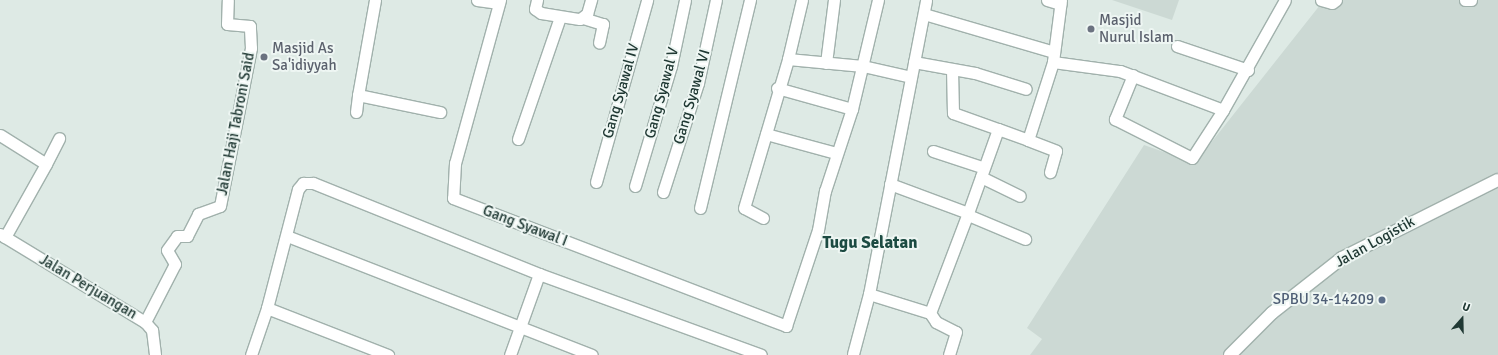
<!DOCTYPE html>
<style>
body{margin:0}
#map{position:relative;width:1498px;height:355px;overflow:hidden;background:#deeae5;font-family:Signika,sans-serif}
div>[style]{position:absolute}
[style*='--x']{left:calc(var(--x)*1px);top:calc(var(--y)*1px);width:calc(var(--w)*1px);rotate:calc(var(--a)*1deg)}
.built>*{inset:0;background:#ccd9d4}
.roads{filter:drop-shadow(1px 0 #a1b1ac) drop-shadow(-1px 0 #a1b1ac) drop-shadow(0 1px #a1b1ac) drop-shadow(0 -1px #a1b1ac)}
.street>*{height:11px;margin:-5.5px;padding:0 5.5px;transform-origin:5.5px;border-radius:5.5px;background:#fff}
.secondary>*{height:12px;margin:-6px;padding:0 6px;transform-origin:6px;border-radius:6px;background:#fff}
.dots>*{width:11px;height:11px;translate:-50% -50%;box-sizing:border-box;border:2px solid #eef6f3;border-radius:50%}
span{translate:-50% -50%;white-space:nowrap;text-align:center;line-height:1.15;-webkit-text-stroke:4px #eef6f3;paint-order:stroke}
.worship-label{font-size:15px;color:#5b616d}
.left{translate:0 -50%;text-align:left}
.street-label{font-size:15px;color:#203934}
.service-label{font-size:15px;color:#4e5e75}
.right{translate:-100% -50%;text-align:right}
.quarter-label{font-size:17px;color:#1c4b42;font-weight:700}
.north{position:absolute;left:1442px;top:299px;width:40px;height:40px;-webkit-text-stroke:3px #eef6f3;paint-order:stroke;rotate:20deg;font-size:11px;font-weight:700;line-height:16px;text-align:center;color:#203934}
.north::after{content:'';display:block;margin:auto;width:14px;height:18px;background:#203934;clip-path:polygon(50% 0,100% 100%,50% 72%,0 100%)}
</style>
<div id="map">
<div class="built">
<i style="clip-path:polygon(1112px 0,1179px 0,1172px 20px)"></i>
<i style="clip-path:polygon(1324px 0,1498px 0,1498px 355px,1030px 355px,1042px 339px,1027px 328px,1144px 145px,1195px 163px)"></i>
</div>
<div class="roads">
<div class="street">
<i style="--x:375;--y:0;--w:97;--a:100.1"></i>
<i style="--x:358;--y:95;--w:84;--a:11.7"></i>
<i style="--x:477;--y:0;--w:22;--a:8"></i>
<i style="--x:500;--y:0;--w:169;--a:105.4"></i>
<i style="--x:455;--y:163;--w:35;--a:93"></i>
<i style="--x:453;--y:198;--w:357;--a:21"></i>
<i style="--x:786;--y:326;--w:101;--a:-71.6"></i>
<i style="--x:818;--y:230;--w:40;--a:-80"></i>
<i style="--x:825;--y:191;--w:86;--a:-71.8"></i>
<i style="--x:852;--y:109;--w:112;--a:-76.6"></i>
<i style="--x:537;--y:0;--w:9;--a:103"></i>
<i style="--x:535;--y:9;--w:7;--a:34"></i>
<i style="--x:541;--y:13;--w:39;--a:9"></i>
<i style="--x:580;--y:19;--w:9;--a:-36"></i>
<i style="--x:587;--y:14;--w:15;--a:-74"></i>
<i style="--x:1047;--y:0;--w:14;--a:17"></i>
<i style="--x:1061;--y:0;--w:63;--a:97.4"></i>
<i style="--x:1053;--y:62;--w:68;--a:7.7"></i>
<i style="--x:1120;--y:71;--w:110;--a:20.7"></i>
<i style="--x:1223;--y:110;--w:126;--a:-60.6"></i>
<i style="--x:1321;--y:0;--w:11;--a:15"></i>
<i style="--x:1332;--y:3;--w:5;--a:-37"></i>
<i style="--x:1465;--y:0;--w:6;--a:0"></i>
<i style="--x:924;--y:14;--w:135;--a:16.3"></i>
<i style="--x:583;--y:18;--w:21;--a:17"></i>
<i style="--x:603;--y:24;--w:19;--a:102"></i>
<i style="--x:1177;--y:46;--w:75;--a:18.7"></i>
<i style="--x:788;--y:59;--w:75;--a:5.3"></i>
<i style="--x:863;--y:66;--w:49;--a:12.9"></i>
<i style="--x:914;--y:62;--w:62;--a:10.2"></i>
<i style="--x:975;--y:73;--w:53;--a:17.4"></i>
<i style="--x:826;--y:63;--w:64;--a:-82.8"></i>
<i style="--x:952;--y:69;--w:44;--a:88.7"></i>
<i style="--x:953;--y:113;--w:48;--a:19.6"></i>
<i style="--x:1133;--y:75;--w:48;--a:112.2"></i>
<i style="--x:1115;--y:119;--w:86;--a:26.9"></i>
<i style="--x:1192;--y:158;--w:57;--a:-57.1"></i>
<i style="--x:777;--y:88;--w:78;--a:15.6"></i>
<i style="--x:356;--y:112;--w:17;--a:-83"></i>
<i style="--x:766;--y:134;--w:73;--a:15.2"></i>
<i style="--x:0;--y:135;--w:54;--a:32.2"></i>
<i style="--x:46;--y:164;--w:84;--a:119.3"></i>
<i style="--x:518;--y:139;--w:129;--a:-71"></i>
<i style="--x:1028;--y:140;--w:30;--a:21"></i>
<i style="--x:1056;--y:151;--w:22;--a:106"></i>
<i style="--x:933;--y:151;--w:52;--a:18.1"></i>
<i style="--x:46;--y:164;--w:29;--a:-63"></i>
<i style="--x:981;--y:177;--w:43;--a:26"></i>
<i style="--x:596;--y:182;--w:189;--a:-74.3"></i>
<i style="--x:890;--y:184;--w:83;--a:20.4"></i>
<i style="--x:968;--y:213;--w:89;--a:-70.3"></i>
<i style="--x:998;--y:129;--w:32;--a:20"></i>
<i style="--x:1028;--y:140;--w:82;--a:-72.2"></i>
<i style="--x:635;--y:186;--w:125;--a:-73.3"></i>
<i style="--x:671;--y:66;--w:67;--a:-78"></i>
<i style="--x:663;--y:192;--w:114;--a:-72.2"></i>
<i style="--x:698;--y:83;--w:85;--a:-77.8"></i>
<i style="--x:700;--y:208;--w:214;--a:-76.5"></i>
<i style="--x:968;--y:215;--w:62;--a:22.8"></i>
<i style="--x:763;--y:218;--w:21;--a:-152"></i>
<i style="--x:744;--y:208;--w:155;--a:-73.5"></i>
<i style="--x:788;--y:59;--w:61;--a:-76.7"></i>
<i style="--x:0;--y:234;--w:170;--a:31.3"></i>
<i style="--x:145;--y:322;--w:11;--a:49"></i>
<i style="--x:152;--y:330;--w:25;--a:83"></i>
<i style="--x:287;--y:236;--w:327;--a:21.3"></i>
<i style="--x:869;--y:294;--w:64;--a:17.3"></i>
<i style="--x:930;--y:313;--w:107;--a:-69.2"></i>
<i style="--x:267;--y:308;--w:130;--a:21.2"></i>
<i style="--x:930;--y:313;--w:11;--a:56"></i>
<i style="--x:936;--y:322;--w:22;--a:27"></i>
<i style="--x:956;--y:332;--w:24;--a:107"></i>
<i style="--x:145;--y:322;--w:65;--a:-62.7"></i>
<i style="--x:175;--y:264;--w:16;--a:-120"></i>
<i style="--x:167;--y:250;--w:17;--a:-54"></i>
<i style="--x:177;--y:236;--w:10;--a:0"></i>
<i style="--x:187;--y:236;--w:25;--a:-63"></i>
<i style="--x:198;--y:214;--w:23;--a:-20"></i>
<i style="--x:220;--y:206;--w:161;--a:-78.9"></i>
<i style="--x:251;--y:48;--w:22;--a:-93"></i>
<i style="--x:250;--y:26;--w:23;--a:-175"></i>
<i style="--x:227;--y:24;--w:24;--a:-88"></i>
<i style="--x:853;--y:354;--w:62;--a:-75.1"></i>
<i style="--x:869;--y:294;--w:299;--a:-79"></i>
<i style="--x:251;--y:355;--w:50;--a:-71.2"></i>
<i style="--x:267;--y:308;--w:123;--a:-75.4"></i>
<i style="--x:298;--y:189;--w:8;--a:-50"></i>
<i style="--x:303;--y:183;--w:10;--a:0"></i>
<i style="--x:313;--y:183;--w:244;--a:21.9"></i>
<i style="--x:539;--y:274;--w:236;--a:20"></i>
<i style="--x:510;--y:355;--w:86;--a:-70.3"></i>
</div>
<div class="secondary">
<i style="--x:1230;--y:355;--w:59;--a:-45"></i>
<i style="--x:1272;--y:313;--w:89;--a:-38.2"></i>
<i style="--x:1342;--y:258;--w:174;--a:-26.6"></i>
</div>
</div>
<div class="dots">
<i style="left:1091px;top:29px;background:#6b7280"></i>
<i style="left:264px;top:57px;background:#6b7280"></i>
<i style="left:1382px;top:300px;background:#5c6f8a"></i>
</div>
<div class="worship-label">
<span class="left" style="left:1099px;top:29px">Masjid<br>Nurul Islam</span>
<span class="left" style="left:272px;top:57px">Masjid As<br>Sa'idiyyah</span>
</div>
<div class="street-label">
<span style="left:621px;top:91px;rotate:-74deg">Gang Syawal IV</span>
<span style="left:662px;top:93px;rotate:-75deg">Gang Syawal V</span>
<span style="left:692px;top:97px;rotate:-74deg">Gang Syawal VI</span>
<span style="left:236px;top:124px;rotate:-79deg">Jalan Haji Tabroni Said</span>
<span style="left:525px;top:226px;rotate:21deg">Gang Syawal I</span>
<span style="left:1375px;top:242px;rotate:-29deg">Jalan Logistik</span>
<span style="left:88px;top:287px;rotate:31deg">Jalan Perjuangan</span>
</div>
<div class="service-label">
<span class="right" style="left:1374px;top:300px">SPBU 34-14209</span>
</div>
<div class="quarter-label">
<span style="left:870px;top:243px">Tugu Selatan</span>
</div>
<div class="north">U</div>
</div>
